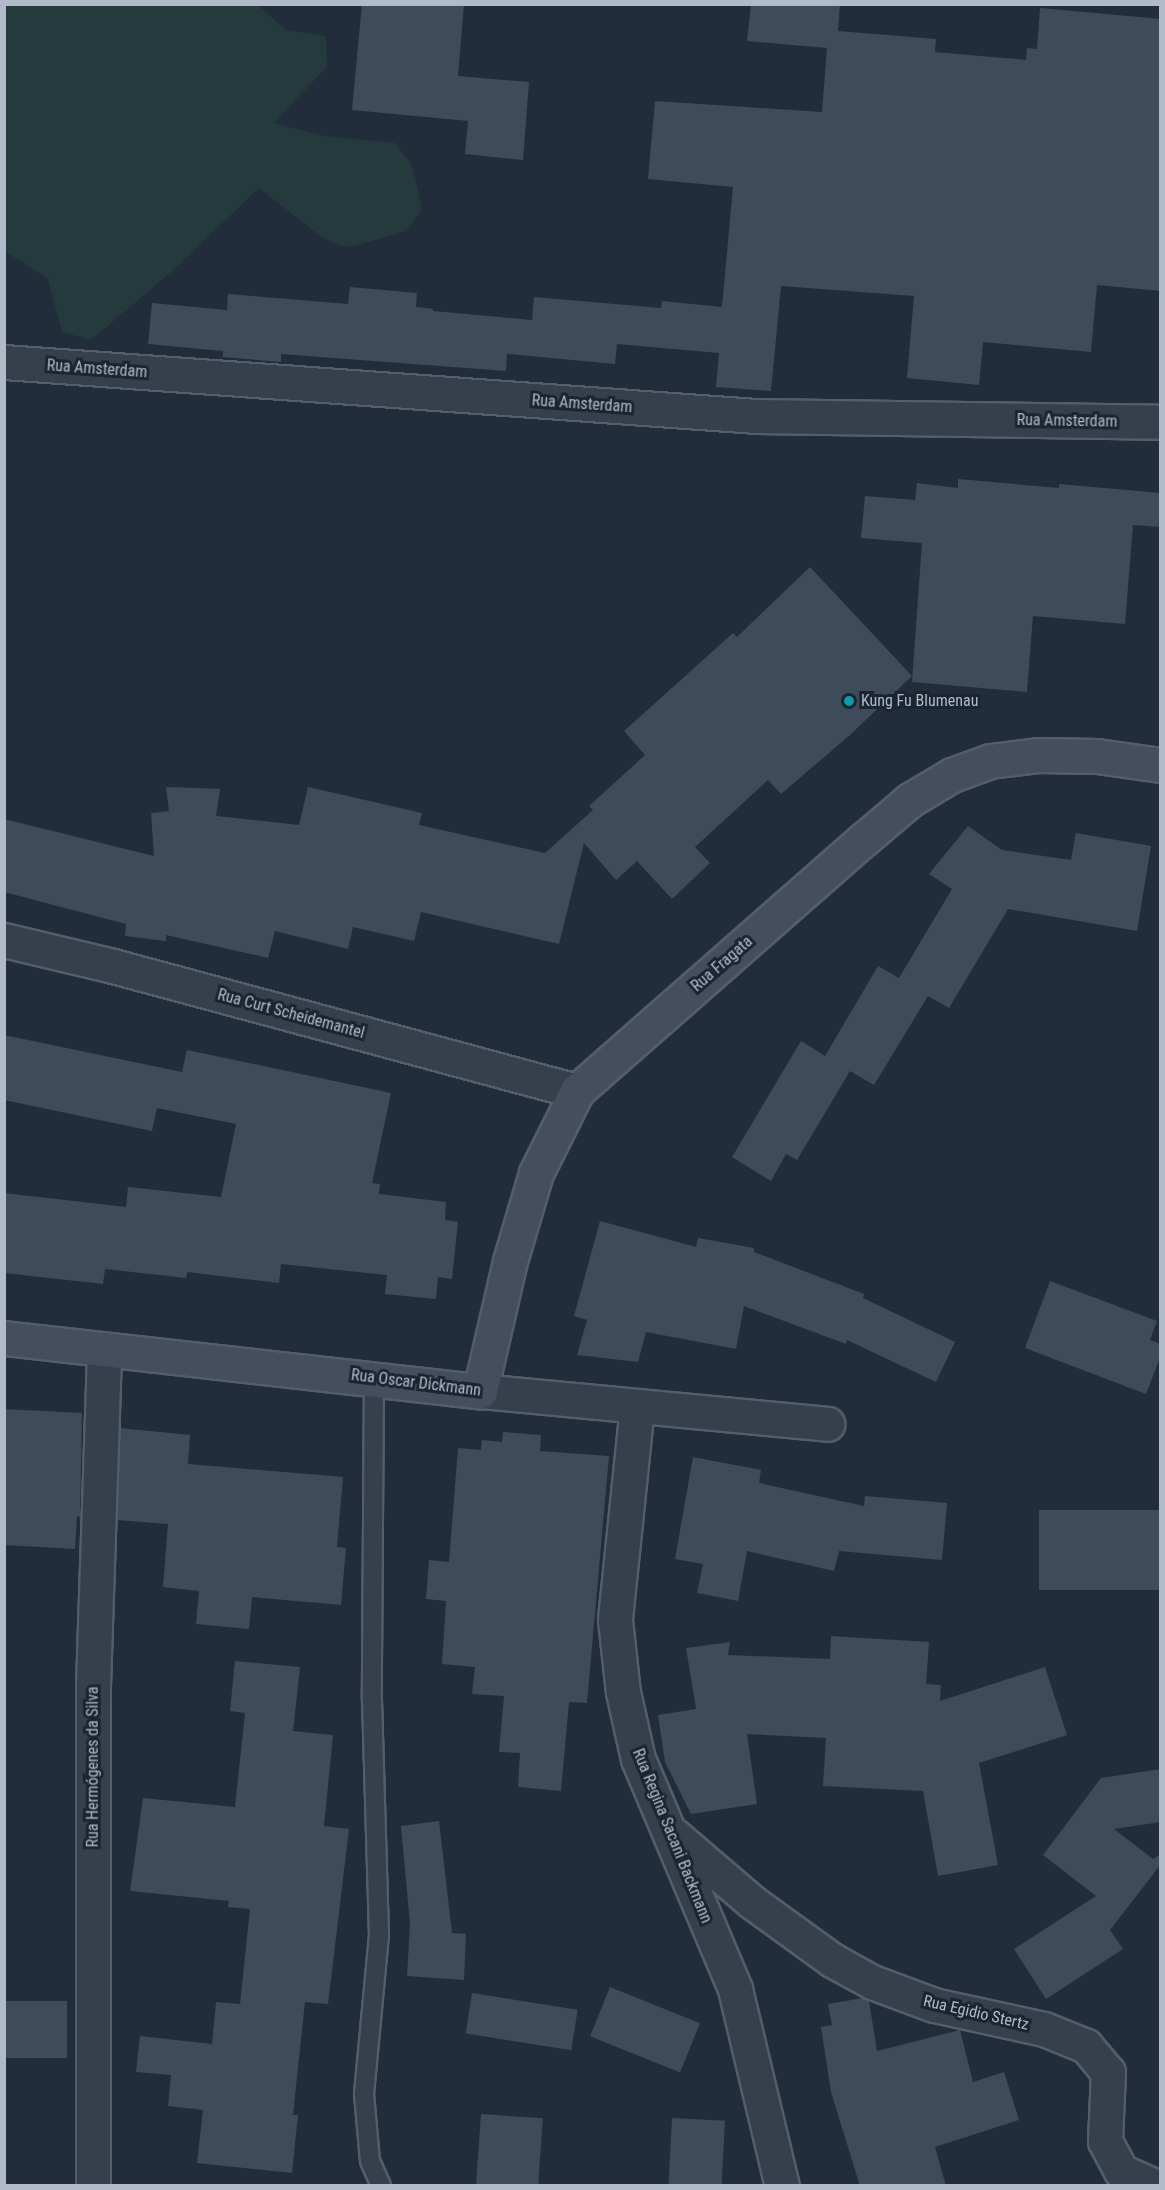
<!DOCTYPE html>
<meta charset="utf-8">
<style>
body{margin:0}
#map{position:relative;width:1165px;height:2190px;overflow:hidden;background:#222d3c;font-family:"Roboto Condensed",sans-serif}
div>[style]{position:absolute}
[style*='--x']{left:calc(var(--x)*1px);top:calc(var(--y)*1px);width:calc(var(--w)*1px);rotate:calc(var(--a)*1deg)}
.green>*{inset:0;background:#243a3d}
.building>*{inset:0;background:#3e4b5b;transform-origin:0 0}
.roads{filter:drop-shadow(2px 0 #545d6a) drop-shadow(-2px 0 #545d6a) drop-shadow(0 2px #545d6a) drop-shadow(0 -2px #545d6a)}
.lane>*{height:18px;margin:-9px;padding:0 9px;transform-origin:9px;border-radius:9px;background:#363f4c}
.street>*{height:33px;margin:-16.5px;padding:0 16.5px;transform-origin:16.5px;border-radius:16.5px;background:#363f4c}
.secondary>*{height:33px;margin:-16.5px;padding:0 16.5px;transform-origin:16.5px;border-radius:16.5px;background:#444e5f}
.dots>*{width:16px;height:16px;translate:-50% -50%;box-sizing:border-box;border:3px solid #1b2431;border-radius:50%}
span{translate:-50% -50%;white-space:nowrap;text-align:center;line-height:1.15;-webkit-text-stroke:6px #1b2431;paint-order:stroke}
.street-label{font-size:16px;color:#b1bac8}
.poi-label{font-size:16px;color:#b1bac8}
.left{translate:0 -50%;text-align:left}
.frame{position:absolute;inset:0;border:6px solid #b1bac8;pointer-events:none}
</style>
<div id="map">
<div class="green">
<i style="clip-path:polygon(4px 5px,257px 5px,286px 30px,326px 36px,327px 67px,273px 123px,325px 136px,395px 143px,412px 165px,422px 209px,407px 231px,355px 246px,341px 246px,323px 238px,259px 188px,169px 274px,91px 340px,62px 332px,48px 279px,5px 251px)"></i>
</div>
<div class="building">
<i style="clip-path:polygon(362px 4px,464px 4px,458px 76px,529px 82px,523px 160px,465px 154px,468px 121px,352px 110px)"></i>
<i style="clip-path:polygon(751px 4px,840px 4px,838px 31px,936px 39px,935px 52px,1026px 60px,1027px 48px,1037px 49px,1040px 8px,1161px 19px,1161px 291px,1097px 285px,1091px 352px,983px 342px,979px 385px,907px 378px,914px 296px,781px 286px,771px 391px,716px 387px,719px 353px,617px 344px,615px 364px,507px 354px,506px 371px,281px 354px,281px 362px,223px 357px,223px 351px,148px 344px,152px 303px,227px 310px,228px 294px,348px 304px,350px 287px,417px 293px,416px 307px,433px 309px,433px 311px,532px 320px,534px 297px,661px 308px,662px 301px,722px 307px,733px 187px,648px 179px,655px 101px,822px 112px,827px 48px,747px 41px)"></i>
<i style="clip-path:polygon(958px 479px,1059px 488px,1059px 484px,1161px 493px,1161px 527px,1133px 525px,1125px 624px,1033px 616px,1027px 692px,912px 682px,922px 543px,861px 538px,865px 496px,915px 500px,917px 483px,958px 488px)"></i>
<i style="clip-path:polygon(810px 567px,912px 676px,850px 735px,781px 794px,768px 780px,695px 847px,710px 863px,672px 899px,637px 861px,616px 880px,584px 843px,559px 944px,421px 912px,414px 941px,353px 927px,348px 949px,275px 931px,268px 958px,166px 935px,166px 941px,125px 936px,126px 924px,4px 892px,4px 819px,154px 856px,151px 813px,169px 811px,166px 787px,220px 789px,216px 816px,299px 825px,308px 787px,422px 813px,419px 825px,545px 853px,593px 810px,589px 806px,645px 755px,624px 731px,733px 633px,737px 637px)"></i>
<i style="clip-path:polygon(968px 826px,1002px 850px,1071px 860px,1076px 833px,1151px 846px,1137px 931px,1008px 909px,949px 1008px,928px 996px,874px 1085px,850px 1071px,797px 1160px,786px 1154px,771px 1181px,732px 1157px,801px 1041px,825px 1056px,878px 966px,899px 978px,952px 889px,929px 874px)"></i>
<i style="clip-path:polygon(4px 1035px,182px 1072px,187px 1050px,391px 1093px,372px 1183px,380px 1184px,379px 1194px,446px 1202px,445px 1220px,458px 1222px,452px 1279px,438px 1277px,436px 1299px,385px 1294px,387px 1275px,281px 1264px,279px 1283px,187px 1272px,186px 1278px,105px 1269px,103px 1284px,4px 1273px,4px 1193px,126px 1207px,128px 1187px,221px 1197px,236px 1124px,157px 1108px,152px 1131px,4px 1100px)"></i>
<i style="clip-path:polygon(600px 1221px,696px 1247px,698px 1238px,754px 1248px,754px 1252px,864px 1294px,863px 1298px,955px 1342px,936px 1382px,847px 1340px,846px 1344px,744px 1306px,736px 1349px,646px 1332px,638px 1362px,577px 1355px,587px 1320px,574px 1316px)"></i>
<i style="clip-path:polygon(1050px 1281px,1157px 1321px,1150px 1340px,1161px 1344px,1161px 1355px,1146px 1394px,1025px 1348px)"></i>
<i style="clip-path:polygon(4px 1409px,82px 1413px,80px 1517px,77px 1516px,75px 1549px,4px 1545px)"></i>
<i style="clip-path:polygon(120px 1428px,190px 1435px,188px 1464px,343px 1477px,337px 1547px,346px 1548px,341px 1605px,252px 1597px,249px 1629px,196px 1624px,199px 1591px,163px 1587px,168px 1524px,117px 1520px)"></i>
<i style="clip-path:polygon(503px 1432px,541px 1435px,540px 1451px,609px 1456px,587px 1703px,569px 1702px,561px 1791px,518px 1787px,520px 1753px,499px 1752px,504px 1696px,472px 1694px,475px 1667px,442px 1664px,446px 1601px,426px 1599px,429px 1560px,449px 1562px,458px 1448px,481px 1450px,482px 1440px,502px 1442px)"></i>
<i style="clip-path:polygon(693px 1457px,761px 1470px,759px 1483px,864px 1506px,865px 1496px,947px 1503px,942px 1560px,839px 1551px,834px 1571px,747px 1551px,738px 1601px,697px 1593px,703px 1564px,675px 1559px)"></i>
<i style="left:1039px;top:1510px;width:122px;height:80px"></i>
<i style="clip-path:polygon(831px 1636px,929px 1642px,926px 1684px,941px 1685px,940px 1701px,1045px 1667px,1067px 1735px,979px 1763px,998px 1865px,938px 1876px,923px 1791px,823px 1786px,826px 1738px,747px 1734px,757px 1804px,691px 1814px,665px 1762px,658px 1715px,696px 1709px,686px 1648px,730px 1642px,728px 1655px,830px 1659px)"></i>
<i style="clip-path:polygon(235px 1661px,300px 1667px,293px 1731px,333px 1735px,324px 1826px,349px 1829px,328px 2004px,305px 2002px,293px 2115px,298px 2115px,292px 2173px,197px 2163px,203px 2110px,168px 2106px,171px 2075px,136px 2072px,140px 2036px,212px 2044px,216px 2002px,240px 2004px,250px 1909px,228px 1907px,229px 1901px,130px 1891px,143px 1798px,235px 1807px,245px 1713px,230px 1711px)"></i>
<i style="clip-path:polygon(1161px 1769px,1161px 1822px,1114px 1829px,1153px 1859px,1161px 1854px,1161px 1864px,1110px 1930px,1123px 1949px,1046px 1999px,1014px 1949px,1096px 1896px,1043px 1855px,1101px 1778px)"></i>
<i style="clip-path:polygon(439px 1821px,452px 1933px,466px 1934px,464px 1980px,407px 1976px,410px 1924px,401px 1826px)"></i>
<i style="left:610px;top:1987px;width:97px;height:53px;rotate:22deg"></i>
<i style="left:472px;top:1993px;width:107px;height:41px;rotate:9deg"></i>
<i style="clip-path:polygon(863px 1998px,869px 2001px,877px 2051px,960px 2030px,973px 2082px,1004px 2072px,1019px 2120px,935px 2147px,946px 2186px,860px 2186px,831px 2092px,821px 2027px,832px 2025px,828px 2004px)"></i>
<i style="left:67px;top:2001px;width:57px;height:63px;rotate:90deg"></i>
<i style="left:481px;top:2114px;width:62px;height:72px;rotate:4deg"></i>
<i style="left:672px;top:2118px;width:53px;height:68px;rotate:3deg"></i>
</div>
<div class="roads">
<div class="lane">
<i style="--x:374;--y:1378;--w:322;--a:90.4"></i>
<i style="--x:372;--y:1700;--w:235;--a:88.3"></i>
<i style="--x:379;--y:1935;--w:160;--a:95.4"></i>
<i style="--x:364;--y:2094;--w:67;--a:84.9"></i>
<i style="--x:370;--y:2161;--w:27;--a:66"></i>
</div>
<div class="street">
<i style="--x:4;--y:362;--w:753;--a:4.11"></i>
<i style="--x:755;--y:416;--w:405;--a:0.8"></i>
<i style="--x:4;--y:940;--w:112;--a:13.4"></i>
<i style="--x:113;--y:966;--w:481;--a:15.1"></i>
<i style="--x:480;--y:1391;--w:349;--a:5.4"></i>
<i style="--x:637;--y:1406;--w:215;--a:95.9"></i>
<i style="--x:615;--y:1620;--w:72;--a:83.7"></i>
<i style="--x:623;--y:1692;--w:69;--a:77.4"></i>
<i style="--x:638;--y:1759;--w:250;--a:67.1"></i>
<i style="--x:735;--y:1989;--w:203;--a:76.6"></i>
<i style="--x:675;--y:1836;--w:101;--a:40.6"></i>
<i style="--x:752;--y:1902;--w:99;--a:35.9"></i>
<i style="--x:832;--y:1960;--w:46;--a:28.8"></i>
<i style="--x:872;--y:1982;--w:66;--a:20.4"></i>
<i style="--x:934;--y:2005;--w:113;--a:12.3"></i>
<i style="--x:1044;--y:2029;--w:45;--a:22"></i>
<i style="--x:1086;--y:2046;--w:34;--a:50"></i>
<i style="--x:1108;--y:2072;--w:69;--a:92.5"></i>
<i style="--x:1105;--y:2141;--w:34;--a:62"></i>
<i style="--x:1121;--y:2171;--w:37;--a:24"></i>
<i style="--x:93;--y:2186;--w:501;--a:-90"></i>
<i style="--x:93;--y:1685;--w:336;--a:-88.1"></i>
</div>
<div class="secondary">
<i style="--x:4;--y:1338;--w:479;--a:6.4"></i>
<i style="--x:480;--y:1391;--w:133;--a:-77"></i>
<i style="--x:510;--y:1261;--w:92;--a:-73.5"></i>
<i style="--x:536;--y:1173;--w:92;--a:-63.4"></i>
<i style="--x:577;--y:1091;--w:381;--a:-41.3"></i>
<i style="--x:863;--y:840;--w:62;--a:-40.4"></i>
<i style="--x:910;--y:800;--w:49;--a:-30.8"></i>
<i style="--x:952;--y:775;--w:40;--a:-20.2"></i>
<i style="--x:990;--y:761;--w:48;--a:-7.1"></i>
<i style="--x:1038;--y:755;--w:59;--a:1"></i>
<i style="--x:1097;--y:756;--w:64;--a:8.1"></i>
</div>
</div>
<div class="dots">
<i style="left:849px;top:701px;background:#0f9aa8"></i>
</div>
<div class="street-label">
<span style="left:97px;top:369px;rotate:4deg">Rua Amsterdam</span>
<span style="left:582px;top:404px;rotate:4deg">Rua Amsterdam</span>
<span style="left:1067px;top:421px;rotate:1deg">Rua Amsterdam</span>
<span style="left:722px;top:964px;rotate:-41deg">Rua Fragata</span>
<span style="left:291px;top:1014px;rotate:15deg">Rua Curt Scheidemantel</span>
<span style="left:416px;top:1383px;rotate:7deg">Rua Oscar Dickmann</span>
<span style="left:93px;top:1767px;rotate:-90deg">Rua Hermógenes da Silva</span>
<span style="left:672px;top:1836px;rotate:68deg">Rua Regina Sacani Backmann</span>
<span style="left:976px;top:2013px;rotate:13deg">Rua Egidio Stertz</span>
</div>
<div class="poi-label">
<span class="left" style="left:861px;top:701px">Kung Fu Blumenau</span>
</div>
<div class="frame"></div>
</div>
